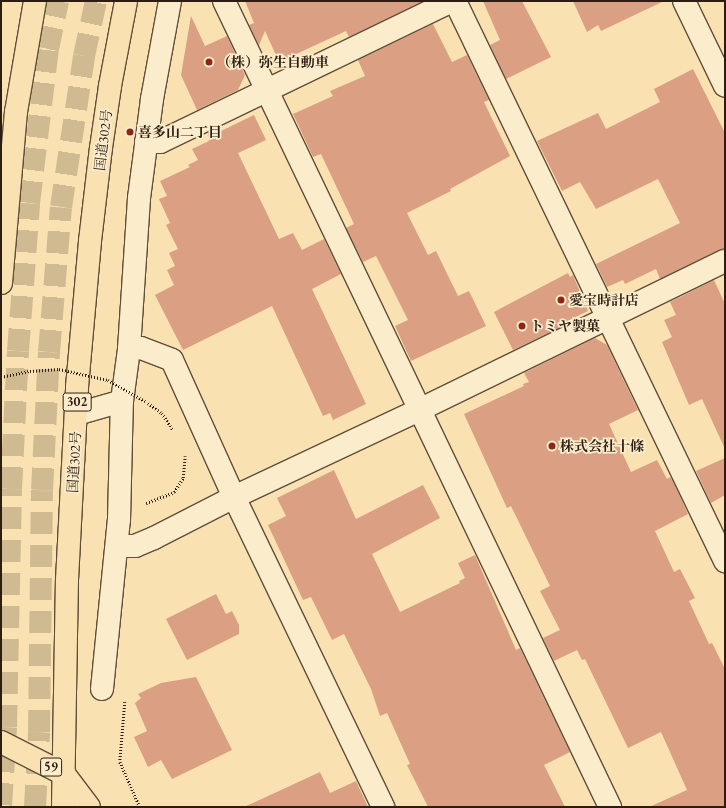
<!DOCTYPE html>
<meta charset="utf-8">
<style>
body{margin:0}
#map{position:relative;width:726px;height:808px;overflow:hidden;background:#f9e1b1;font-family:"EB Garamond","Noto Serif JP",serif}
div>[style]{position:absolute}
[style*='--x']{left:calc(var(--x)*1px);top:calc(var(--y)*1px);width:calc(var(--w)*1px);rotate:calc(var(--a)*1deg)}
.building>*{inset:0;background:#db9f83}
.motorway-tunnel>*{height:22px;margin-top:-11px;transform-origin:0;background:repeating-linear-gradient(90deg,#d0ba91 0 22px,transparent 0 33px)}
.path>*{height:2.5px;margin-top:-1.25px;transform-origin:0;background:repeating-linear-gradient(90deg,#2d1d11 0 1px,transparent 0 3px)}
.roads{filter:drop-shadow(1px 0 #604e39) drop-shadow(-1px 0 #604e39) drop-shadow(0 1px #604e39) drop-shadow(0 -1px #604e39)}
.minor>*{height:22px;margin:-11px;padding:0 11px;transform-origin:11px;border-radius:11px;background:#fbeccc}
.primary>*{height:22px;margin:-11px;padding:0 11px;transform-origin:11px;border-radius:11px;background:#f9e1b1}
.trunk>*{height:22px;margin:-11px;padding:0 11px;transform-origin:11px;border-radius:11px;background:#f9e1b1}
.path-bridge>*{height:2.5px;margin-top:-1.25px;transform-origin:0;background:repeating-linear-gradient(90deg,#2d1d11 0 1px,transparent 0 3px)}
.dots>*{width:11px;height:11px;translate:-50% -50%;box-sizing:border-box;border:2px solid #fbeccc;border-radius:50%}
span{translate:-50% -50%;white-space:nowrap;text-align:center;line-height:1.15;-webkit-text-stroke:3.5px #fbeccc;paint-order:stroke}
.shield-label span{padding:1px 3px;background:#fbeccc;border:1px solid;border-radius:3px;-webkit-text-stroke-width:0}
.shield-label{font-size:13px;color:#2d1d11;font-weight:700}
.poi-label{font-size:14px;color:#2d1d11;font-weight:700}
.left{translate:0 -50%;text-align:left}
.street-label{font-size:14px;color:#2d1d11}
.frame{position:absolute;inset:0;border:2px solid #2d1d11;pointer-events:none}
</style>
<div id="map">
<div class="building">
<i style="clip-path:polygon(245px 1px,421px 1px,422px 2px,349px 37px,346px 31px,279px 62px,265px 31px,259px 45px,249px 25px,254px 23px)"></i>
<i style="clip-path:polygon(483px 1px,522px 1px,551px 57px,506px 79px,490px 45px,500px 40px)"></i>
<i style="clip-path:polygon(573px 1px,664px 1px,601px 31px,598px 25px,587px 32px)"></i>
<i style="clip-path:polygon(191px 16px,205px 46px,227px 36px,245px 75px,238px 90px,197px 110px,181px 75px)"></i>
<i style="clip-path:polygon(433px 24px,452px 62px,467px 55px,489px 100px,484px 102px,510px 156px,450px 189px,451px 191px,407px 213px,428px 255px,436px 251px,458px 296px,469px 291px,486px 326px,411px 361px,395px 326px,408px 320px,376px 256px,363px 262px,346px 228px,354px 224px,321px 154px,313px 157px,293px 114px,333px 96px,330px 91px,365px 76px,358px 60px)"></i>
<i style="clip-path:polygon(693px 69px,725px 133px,725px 247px,660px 279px,656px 269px,625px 284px,623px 280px,607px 287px,596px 264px,680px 223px,658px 179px,596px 209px,580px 182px,562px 191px,537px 141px,598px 113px,606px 129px,660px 102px,654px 89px)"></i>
<i style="clip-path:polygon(254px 115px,266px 140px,238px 153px,279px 239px,293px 233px,302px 250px,324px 239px,341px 274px,312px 289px,366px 404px,333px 420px,330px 413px,323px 416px,272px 306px,183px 350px,155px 295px,174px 285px,167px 270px,175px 266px,169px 253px,178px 249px,166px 225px,170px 223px,159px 199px,167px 196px,160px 181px,190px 167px,188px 165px,198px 160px,192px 149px,209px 141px,208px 133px,222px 126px,219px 132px)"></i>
<i style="clip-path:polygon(568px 273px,570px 277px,573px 275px,588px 311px,567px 321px,570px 323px,513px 350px,494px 312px)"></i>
<i style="clip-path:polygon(714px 280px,725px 304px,725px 449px,702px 399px,689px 405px,662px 342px,672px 337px,664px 320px,676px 315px,670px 302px)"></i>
<i style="clip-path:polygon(595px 338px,607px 345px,638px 410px,609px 424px,631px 472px,657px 460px,667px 479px,670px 477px,673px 481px,688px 514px,655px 531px,674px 572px,680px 569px,695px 598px,689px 601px,709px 644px,712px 643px,725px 669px,725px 807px,649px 807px,687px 790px,661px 732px,628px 748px,585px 659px,582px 660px,577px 650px,554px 661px,543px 638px,560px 630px,540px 591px,550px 586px,511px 506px,507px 508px,464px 414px,524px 386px,523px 384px,529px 382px,524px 373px)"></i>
<i style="clip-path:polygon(725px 458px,725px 495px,711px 503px,696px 471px)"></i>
<i style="clip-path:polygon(334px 470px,356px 519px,423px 485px,440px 518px,372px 554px,400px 612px,460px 583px,459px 581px,465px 578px,458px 563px,475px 555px,516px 650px,520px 648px,570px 752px,544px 765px,565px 807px,428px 807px,407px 765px,410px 764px,387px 713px,380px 716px,371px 689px,344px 634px,332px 640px,311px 597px,303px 600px,268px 525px,286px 516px,277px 498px)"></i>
<i style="clip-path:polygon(216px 594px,226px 614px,232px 611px,239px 625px,239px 634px,187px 660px,166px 619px)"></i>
<i style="clip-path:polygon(196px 677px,232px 750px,172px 779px,161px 760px,148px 767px,134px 737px,147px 731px,135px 703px,141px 698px,138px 694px,161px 683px)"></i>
<i style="clip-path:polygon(320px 772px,330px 793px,356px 781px,368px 807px,244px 807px)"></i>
</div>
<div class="motorway-tunnel">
<i style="--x:1;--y:805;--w:78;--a:-86.3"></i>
<i style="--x:6;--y:727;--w:238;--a:-88.8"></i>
<i style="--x:11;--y:489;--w:138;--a:-87.1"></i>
<i style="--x:18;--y:351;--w:148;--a:-85.7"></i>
<i style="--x:29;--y:203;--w:155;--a:-83"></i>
<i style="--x:48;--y:49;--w:49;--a:-78.2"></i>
<i style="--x:35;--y:807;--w:75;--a:-86.9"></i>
<i style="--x:39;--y:732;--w:242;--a:-89.3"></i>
<i style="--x:42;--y:490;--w:138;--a:-87.1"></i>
<i style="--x:49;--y:352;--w:145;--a:-85.3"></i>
<i style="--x:61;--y:207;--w:153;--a:-81.3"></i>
<i style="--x:84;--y:56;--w:56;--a:-77.7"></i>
</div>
<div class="path">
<i style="--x:148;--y:403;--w:17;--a:36"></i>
<i style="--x:162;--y:413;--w:20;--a:57"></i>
<i style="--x:146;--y:503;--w:30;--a:-21"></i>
<i style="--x:174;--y:492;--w:17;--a:-57"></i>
<i style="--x:183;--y:478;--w:22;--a:-85"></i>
<i style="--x:125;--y:702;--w:60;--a:94.8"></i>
<i style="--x:120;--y:762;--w:49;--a:66"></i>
</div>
<div class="roads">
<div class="minor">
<i style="--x:224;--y:1;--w:894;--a:64.41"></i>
<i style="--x:455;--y:1;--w:622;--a:64.26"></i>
<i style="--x:684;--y:1;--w:94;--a:64.2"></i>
<i style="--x:146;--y:142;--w:14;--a:0"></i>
<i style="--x:160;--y:142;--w:324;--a:-25.8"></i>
<i style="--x:129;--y:349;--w:12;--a:-5"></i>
<i style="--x:141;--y:348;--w:33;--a:21"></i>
<i style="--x:172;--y:360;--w:150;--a:65.7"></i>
<i style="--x:234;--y:497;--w:344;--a:64.3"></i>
<i style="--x:77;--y:414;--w:47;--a:-16.1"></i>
<i style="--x:117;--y:546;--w:18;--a:0"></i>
<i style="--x:135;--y:546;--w:21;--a:-23"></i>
<i style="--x:154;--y:538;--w:90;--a:-27.1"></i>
<i style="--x:234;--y:497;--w:207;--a:-25.2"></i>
<i style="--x:421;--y:409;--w:338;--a:-26"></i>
<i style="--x:102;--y:689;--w:170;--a:-84.3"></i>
<i style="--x:119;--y:520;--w:119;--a:-88.6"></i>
<i style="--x:122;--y:401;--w:52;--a:-82.3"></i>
<i style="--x:129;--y:349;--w:151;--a:-86.2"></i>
<i style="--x:139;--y:198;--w:100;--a:-82.5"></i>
<i style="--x:152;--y:99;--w:100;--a:-79.6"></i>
</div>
<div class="primary">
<i style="--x:1;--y:742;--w:71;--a:26.9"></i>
<i style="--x:64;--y:774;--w:41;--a:52.9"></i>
</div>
<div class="trunk">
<i style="--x:1;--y:283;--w:172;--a:-85"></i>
<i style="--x:16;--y:112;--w:113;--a:-80.3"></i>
<i style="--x:63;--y:807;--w:227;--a:-89"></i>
<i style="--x:67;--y:580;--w:193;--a:-87"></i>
<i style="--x:77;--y:387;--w:147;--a:-84.9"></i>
<i style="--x:90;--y:241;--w:94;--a:-83.3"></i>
<i style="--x:101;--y:148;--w:63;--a:-81.7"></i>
<i style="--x:110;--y:86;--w:86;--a:-79.3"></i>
</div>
</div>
<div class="path-bridge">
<i style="--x:1;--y:377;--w:30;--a:-12"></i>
<i style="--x:30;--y:371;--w:29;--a:-4"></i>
<i style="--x:59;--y:369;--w:50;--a:12.7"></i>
<i style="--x:108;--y:380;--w:43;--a:29.6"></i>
</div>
<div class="dots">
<i style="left:209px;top:62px;background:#8f2418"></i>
<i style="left:130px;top:132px;background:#8f2418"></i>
<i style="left:561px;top:300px;background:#8f2418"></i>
<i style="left:522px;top:326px;background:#8f2418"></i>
<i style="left:552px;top:446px;background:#8f2418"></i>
</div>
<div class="shield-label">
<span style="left:77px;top:402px">302</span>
<span style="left:51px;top:767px">59</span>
</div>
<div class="poi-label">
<span class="left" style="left:217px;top:62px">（株）弥生自動車</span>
<span class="left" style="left:138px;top:132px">喜多山二丁目</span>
<span class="left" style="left:569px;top:300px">愛宝時計店</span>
<span class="left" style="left:530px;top:326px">トミヤ製菓</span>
<span class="left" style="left:560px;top:446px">株式会社十條</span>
</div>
<div class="street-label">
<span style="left:103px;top:140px;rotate:-83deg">国道302号</span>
<span style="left:74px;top:462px;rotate:-87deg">国道302号</span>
</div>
<div class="frame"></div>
</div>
